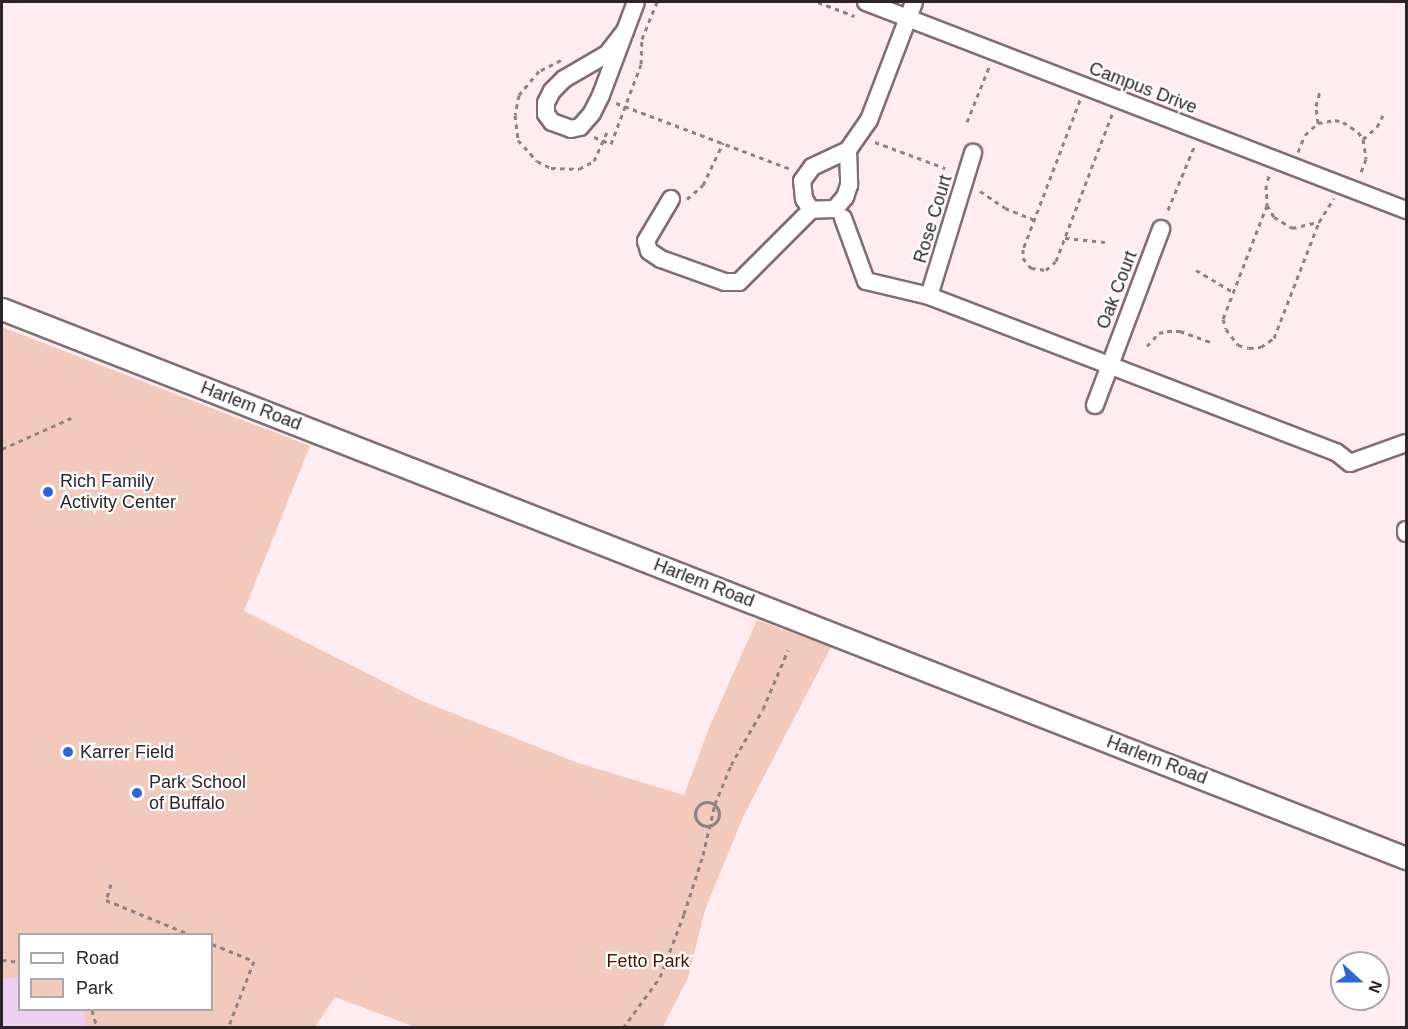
<!DOCTYPE html>
<style>
body{margin:0}
#map{position:relative;width:1408px;height:1029px;overflow:hidden;background:#ffecf0;font-family:Helvetica,sans-serif}
div>[style]{position:absolute}
[style*='--x']{left:calc(var(--x)*1px);top:calc(var(--y)*1px);width:calc(var(--w)*1px);rotate:calc(var(--a)*1deg)}
.green>*{inset:0;background:#f1cabd}
.water>*{inset:0;background:#eccff1}
.path>*{height:3px;margin-top:-1.5px;transform-origin:0;background:repeating-linear-gradient(90deg,#8e8184 0 4.5px,transparent 0 9px)}
.path>.ring{margin:-1.5px;padding:0;box-sizing:content-box;background:none;border:3px solid #8e8184;border-radius:50%}
.roads{filter:drop-shadow(2px 0 #816d72) drop-shadow(-2px 0 #816d72) drop-shadow(0 2px #816d72) drop-shadow(0 -2px #816d72)}
.minor>*{height:16px;margin:-8px;padding:0 8px;transform-origin:8px;border-radius:8px;background:#fff}
.major>*{height:21px;margin:-10.5px;padding:0 10.5px;transform-origin:10.5px;border-radius:10.5px;background:#fff}
.dots>*{width:16px;height:16px;translate:-50% -50%;box-sizing:border-box;border:3px solid #fff;border-radius:50%}
span{translate:-50% -50%;white-space:nowrap;text-align:center;line-height:1.15;-webkit-text-stroke:4.5px #fff;paint-order:stroke}
.street-label{font-size:18px;color:#2c2426}
.poi-label{font-size:18px;color:#2c2426}
.left{translate:0 -50%;text-align:left}
.park-label{font-size:18px;color:#4b1602}
.frame{position:absolute;inset:0;border:3px solid #2c2426;pointer-events:none}
.legend{position:absolute;left:18px;top:933px;width:195px;height:78px;box-sizing:border-box;background:#fff;border:2px solid #aba7a8;margin:0;padding:8px 10px;list-style:none;font-size:18px;color:#2c2426}
.legend li{display:flex;align-items:center;gap:12px;height:30px}
.legend b{width:30px;border:2px solid #aba7a8}
.north{position:absolute;left:1330px;top:951px;width:60px;height:60px;box-sizing:border-box;background:#fff;border:2px solid #aba7a8;border-radius:50%;rotate:111deg;font-size:16px;font-weight:700;line-height:24px;text-align:center;color:#2c2426}
.north::after{content:'';display:block;margin:auto;width:21px;height:27px;background:#2f66d4;clip-path:polygon(50% 0,100% 100%,50% 72%,0 100%)}
</style>
<div id="map">
<div class="green">
<i style="clip-path:polygon(evenodd,2px 327px,310px 446px,244px 611px,422px 701px,578px 763px,684px 795px,709px 728px,757px 620px,831px 647px,743px 817px,705px 910px,688px 978px,663px 1027px,415px 1027px,335px 997px,315px 1027px,2px 1027px,2px 327px,20px 934px,212px 934px,212px 1010px,20px 1010px,20px 934px)"></i>
</div>
<div class="water">
<i style="clip-path:polygon(19px 977px,20px 1010px,83px 1010px,86px 1027px,2px 1027px,2px 979px)"></i>
</div>
<div class="path">
<i style="--x:818;--y:2;--w:39;--a:21"></i>
<i style="--x:561;--y:60;--w:25;--a:153"></i>
<i style="--x:539;--y:71;--w:31;--a:130"></i>
<i style="--x:519;--y:95;--w:20;--a:101"></i>
<i style="--x:515;--y:115;--w:25;--a:83"></i>
<i style="--x:518;--y:140;--w:28;--a:48"></i>
<i style="--x:537;--y:161;--w:16;--a:27"></i>
<i style="--x:551;--y:168;--w:28;--a:2"></i>
<i style="--x:579;--y:169;--w:17;--a:-28"></i>
<i style="--x:594;--y:161;--w:32;--a:-66"></i>
<i style="--x:1080;--y:100;--w:160;--a:110.9"></i>
<i style="--x:1023;--y:249;--w:9;--a:90"></i>
<i style="--x:1023;--y:258;--w:13;--a:51"></i>
<i style="--x:1031;--y:268;--w:15;--a:8"></i>
<i style="--x:1046;--y:270;--w:13;--a:-42"></i>
<i style="--x:1056;--y:261;--w:157;--a:-69.1"></i>
<i style="--x:616;--y:103;--w:187;--a:20.7"></i>
<i style="--x:967;--y:122;--w:59;--a:-68.2"></i>
<i style="--x:1318;--y:123;--w:17;--a:-97"></i>
<i style="--x:1316;--y:106;--w:16;--a:-75"></i>
<i style="--x:594;--y:137;--w:18;--a:22"></i>
<i style="--x:611;--y:144;--w:85;--a:-69.4"></i>
<i style="--x:641;--y:64;--w:25;--a:-88"></i>
<i style="--x:642;--y:39;--w:40;--a:-68"></i>
<i style="--x:1363;--y:139;--w:18;--a:-41"></i>
<i style="--x:1377;--y:127;--w:13;--a:-63"></i>
<i style="--x:875;--y:142;--w:75;--a:20.4"></i>
<i style="--x:1298;--y:152;--w:18;--a:-68"></i>
<i style="--x:1305;--y:135;--w:18;--a:-43"></i>
<i style="--x:1318;--y:123;--w:17;--a:-10"></i>
<i style="--x:1335;--y:120;--w:8;--a:14"></i>
<i style="--x:1343;--y:122;--w:18;--a:34"></i>
<i style="--x:1358;--y:132;--w:9;--a:54"></i>
<i style="--x:1363;--y:139;--w:20;--a:81"></i>
<i style="--x:1366;--y:159;--w:17;--a:111"></i>
<i style="--x:1269;--y:176;--w:9;--a:108"></i>
<i style="--x:1266;--y:185;--w:20;--a:87"></i>
<i style="--x:1267;--y:205;--w:14;--a:60"></i>
<i style="--x:1274;--y:217;--w:21;--a:31"></i>
<i style="--x:1292;--y:228;--w:28;--a:-13"></i>
<i style="--x:1319;--y:222;--w:28;--a:-58"></i>
<i style="--x:980;--y:191;--w:30;--a:34"></i>
<i style="--x:1005;--y:208;--w:31;--a:22"></i>
<i style="--x:687;--y:199;--w:21;--a:-41"></i>
<i style="--x:703;--y:185;--w:47;--a:-64.5"></i>
<i style="--x:1267;--y:205;--w:122;--a:111.1"></i>
<i style="--x:1223;--y:319;--w:10;--a:73"></i>
<i style="--x:1226;--y:329;--w:20;--a:53"></i>
<i style="--x:1238;--y:345;--w:11;--a:15"></i>
<i style="--x:1249;--y:348;--w:12;--a:-5"></i>
<i style="--x:1261;--y:347;--w:16;--a:-35"></i>
<i style="--x:1274;--y:338;--w:124;--a:-68.8"></i>
<i style="--x:1168;--y:210;--w:68;--a:-67.6"></i>
<i style="--x:1065;--y:238;--w:40;--a:5.7"></i>
<i style="--x:1196;--y:270;--w:43;--a:30.7"></i>
<i style="--x:1147;--y:346;--w:18;--a:-47"></i>
<i style="--x:1159;--y:333;--w:8;--a:-14"></i>
<i style="--x:1167;--y:331;--w:13;--a:0"></i>
<i style="--x:1180;--y:331;--w:32;--a:20"></i>
<i style="--x:2;--y:449;--w:76;--a:-24.2"></i>
<i class="ring" style="left:695px;top:802px;width:21px;height:21px"></i>
<i style="--x:111;--y:884;--w:17;--a:107"></i>
<i style="--x:106;--y:900;--w:90;--a:22.3"></i>
<i style="--x:212;--y:944;--w:45;--a:22"></i>
<i style="--x:254;--y:961;--w:72;--a:111.2"></i>
<i style="--x:2;--y:960;--w:18;--a:6"></i>
<i style="--x:92;--y:1010;--w:19;--a:74"></i>
<i style="--x:623;--y:1028;--w:63;--a:-54"></i>
<i style="--x:660;--y:977;--w:67;--a:-69.1"></i>
<i style="--x:684;--y:914;--w:62;--a:-72.1"></i>
<i style="--x:703;--y:855;--w:52;--a:-76.8"></i>
<i style="--x:715;--y:804;--w:42;--a:-67.7"></i>
<i style="--x:731;--y:765;--w:64;--a:-60.3"></i>
<i style="--x:763;--y:709;--w:64;--a:-67"></i>
</div>
<div class="roads">
<div class="minor">
<i style="--x:866;--y:2;--w:579;--a:21.07"></i>
<i style="--x:625;--y:31;--w:29;--a:128"></i>
<i style="--x:607;--y:54;--w:50;--a:149.8"></i>
<i style="--x:564;--y:79;--w:17;--a:135"></i>
<i style="--x:552;--y:91;--w:13;--a:117"></i>
<i style="--x:546;--y:103;--w:11;--a:90"></i>
<i style="--x:546;--y:114;--w:10;--a:53"></i>
<i style="--x:552;--y:122;--w:20;--a:20"></i>
<i style="--x:571;--y:129;--w:9;--a:-13"></i>
<i style="--x:580;--y:127;--w:18;--a:-49"></i>
<i style="--x:592;--y:113;--w:20;--a:-63"></i>
<i style="--x:601;--y:95;--w:99;--a:-69.4"></i>
<i style="--x:848;--y:150;--w:35;--a:88"></i>
<i style="--x:849;--y:185;--w:13;--a:108"></i>
<i style="--x:845;--y:197;--w:16;--a:130"></i>
<i style="--x:835;--y:209;--w:24;--a:178"></i>
<i style="--x:811;--y:210;--w:13;--a:-122"></i>
<i style="--x:804;--y:199;--w:18;--a:-96"></i>
<i style="--x:802;--y:181;--w:17;--a:-54"></i>
<i style="--x:812;--y:167;--w:40;--a:-25"></i>
<i style="--x:848;--y:150;--w:37;--a:-55"></i>
<i style="--x:869;--y:120;--w:126;--a:-69.1"></i>
<i style="--x:671;--y:199;--w:49;--a:120.8"></i>
<i style="--x:646;--y:241;--w:10;--a:73"></i>
<i style="--x:649;--y:251;--w:14;--a:34"></i>
<i style="--x:661;--y:259;--w:68;--a:19.8"></i>
<i style="--x:725;--y:282;--w:14;--a:0"></i>
<i style="--x:739;--y:282;--w:102;--a:-45"></i>
<i style="--x:843;--y:218;--w:67;--a:69.9"></i>
<i style="--x:866;--y:281;--w:65;--a:13.4"></i>
<i style="--x:929;--y:296;--w:436;--a:21"></i>
<i style="--x:1336;--y:452;--w:18;--a:38"></i>
<i style="--x:1350;--y:463;--w:59;--a:-19.7"></i>
<i style="--x:929;--y:296;--w:150;--a:-72.9"></i>
<i style="--x:1095;--y:405;--w:188;--a:-69.4"></i>
<i style="--x:1406;--y:530;--w:3;--a:90"></i>
</div>
<div class="major">
<i style="--x:2;--y:309;--w:1508;--a:21.36"></i>
</div>
</div>
<div class="dots">
<i style="left:48px;top:492px;background:#2f66d4"></i>
<i style="left:68px;top:752px;background:#2f66d4"></i>
<i style="left:137px;top:793px;background:#2f66d4"></i>
</div>
<div class="street-label">
<span style="left:1143px;top:88px;rotate:21deg">Campus Drive</span>
<span style="left:933px;top:219px;rotate:-73deg">Rose Court</span>
<span style="left:1117px;top:290px;rotate:-69deg">Oak Court</span>
<span style="left:251px;top:406px;rotate:21deg">Harlem Road</span>
<span style="left:704px;top:583px;rotate:21deg">Harlem Road</span>
<span style="left:1157px;top:760px;rotate:21deg">Harlem Road</span>
</div>
<div class="poi-label">
<span class="left" style="left:60px;top:492px">Rich Family<br>Activity Center</span>
<span class="left" style="left:80px;top:752px">Karrer Field</span>
<span class="left" style="left:149px;top:793px">Park School<br>of Buffalo</span>
</div>
<div class="park-label">
<span style="left:648px;top:961px">Fetto Park</span>
</div>
<div class="frame"></div>
<ul class="legend">
<li><b style="height:8px;background:#fff"></b>Road</li>
<li><b style="height:16px;background:#f1cabd"></b>Park</li>
</ul>
<div class="north">N</div>
</div>
